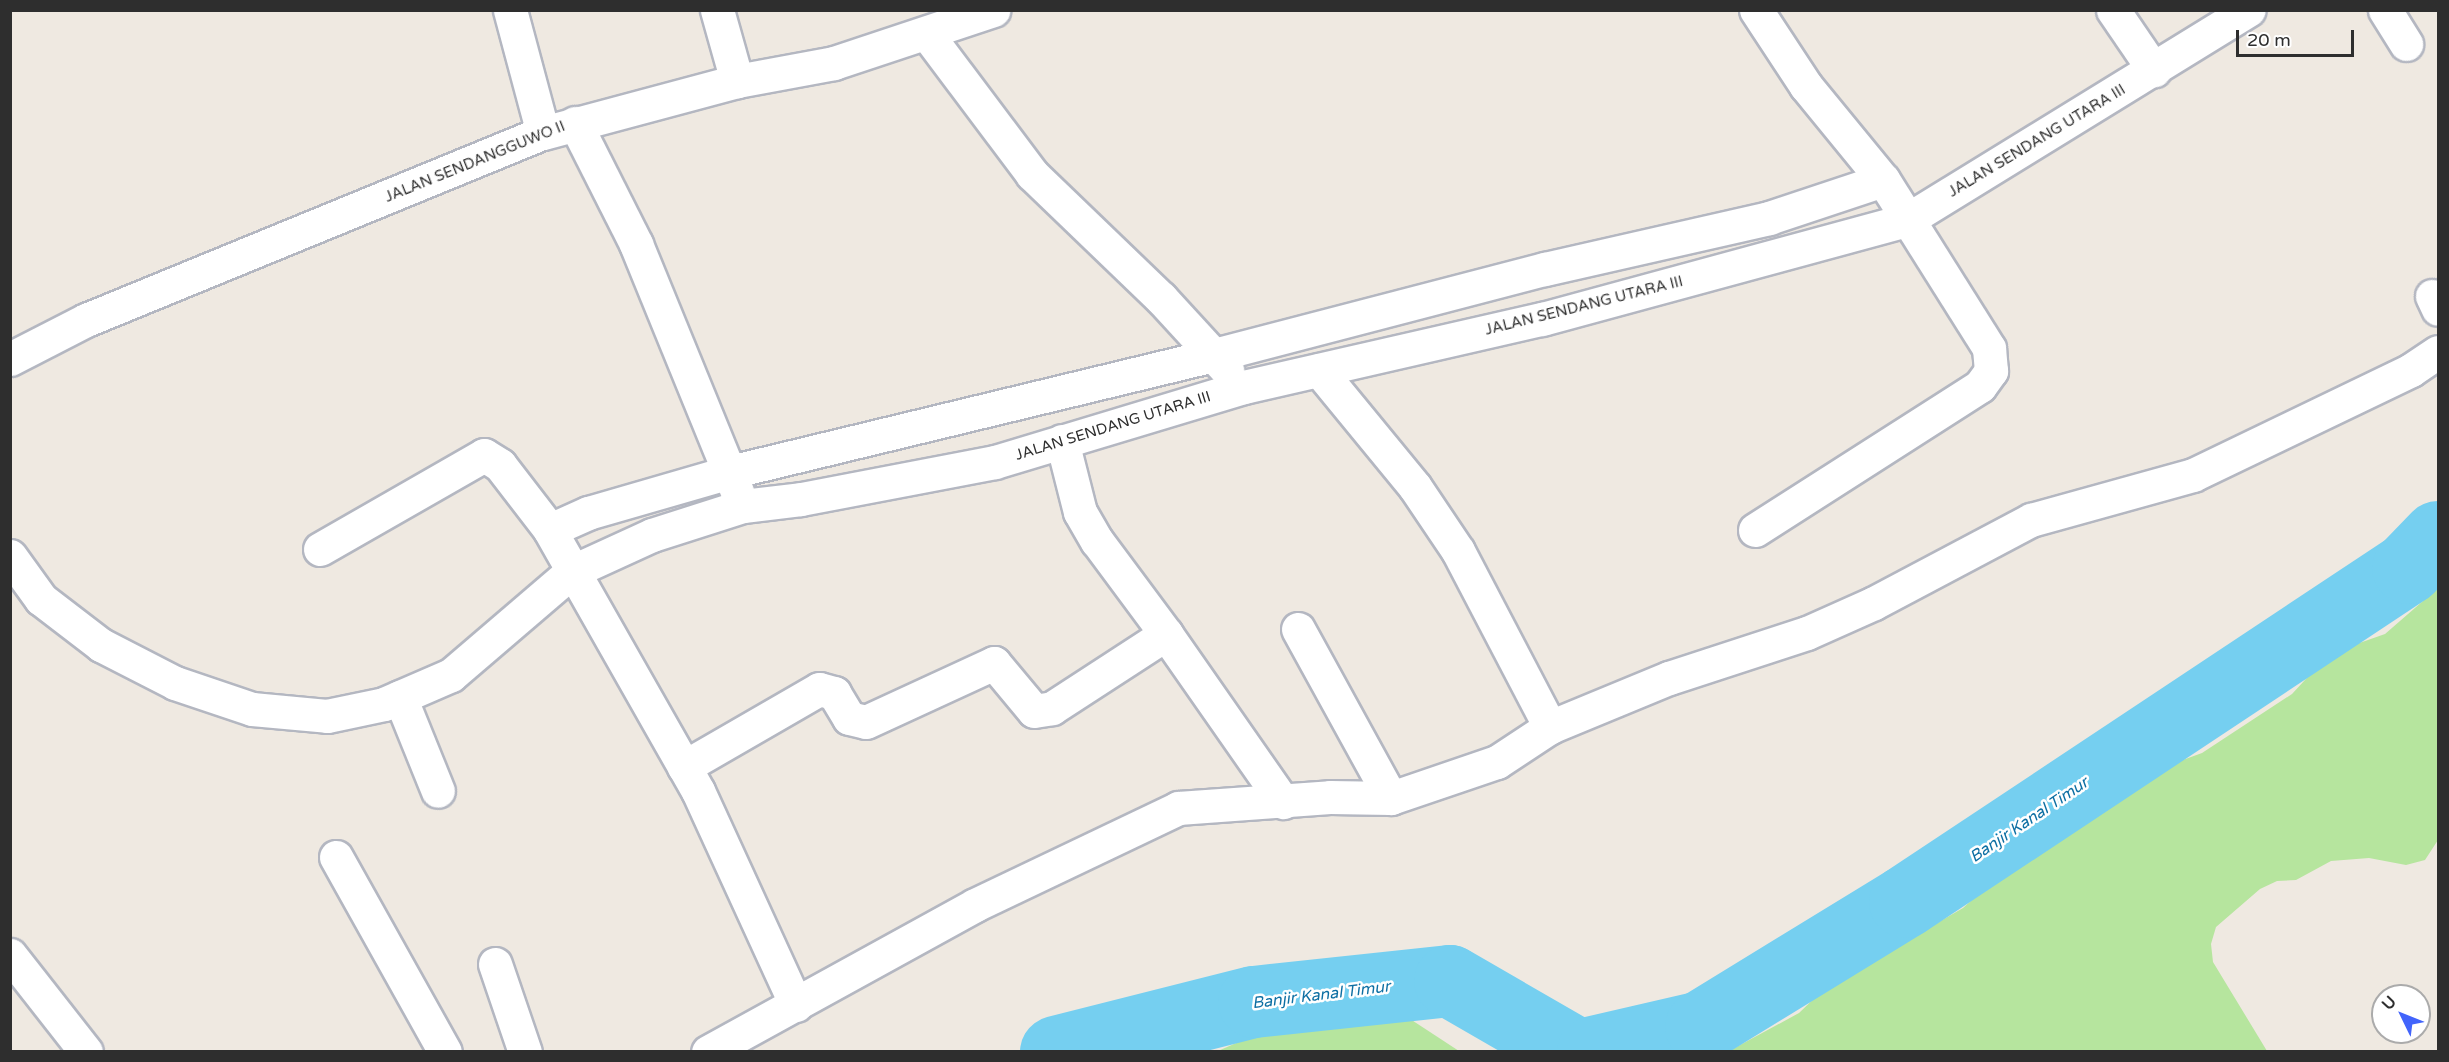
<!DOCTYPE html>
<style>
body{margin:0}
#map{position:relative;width:2449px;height:1062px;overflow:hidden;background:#efe9e1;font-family:"Varela Round",sans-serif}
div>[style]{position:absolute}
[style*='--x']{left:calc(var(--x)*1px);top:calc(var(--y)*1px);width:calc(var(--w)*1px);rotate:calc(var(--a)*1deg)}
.green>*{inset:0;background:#b6e59e}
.river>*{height:72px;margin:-36px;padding:0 36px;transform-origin:36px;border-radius:36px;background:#75cff0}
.roads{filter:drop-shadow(2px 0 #b4b7c1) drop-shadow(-2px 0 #b4b7c1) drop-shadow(0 2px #b4b7c1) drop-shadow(0 -2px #b4b7c1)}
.minor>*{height:33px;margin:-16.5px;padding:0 16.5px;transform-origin:16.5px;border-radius:16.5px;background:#fff}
span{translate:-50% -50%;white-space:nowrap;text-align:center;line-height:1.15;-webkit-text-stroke:5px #fff;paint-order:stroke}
.street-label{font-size:15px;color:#2e2e2e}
.water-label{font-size:16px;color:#0d6fa3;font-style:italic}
.frame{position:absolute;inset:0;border:12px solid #2e2e2e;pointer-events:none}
.north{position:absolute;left:2371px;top:984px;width:60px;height:60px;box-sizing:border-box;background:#fff;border:2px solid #ababab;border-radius:50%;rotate:313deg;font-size:16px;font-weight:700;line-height:24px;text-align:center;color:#2e2e2e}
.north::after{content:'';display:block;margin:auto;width:21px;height:27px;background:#4264fb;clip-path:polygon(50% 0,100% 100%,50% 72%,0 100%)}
.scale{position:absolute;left:2236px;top:30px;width:118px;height:27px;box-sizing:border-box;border:3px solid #2e2e2e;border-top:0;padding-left:8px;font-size:18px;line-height:21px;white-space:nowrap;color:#2e2e2e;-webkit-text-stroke:4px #fff;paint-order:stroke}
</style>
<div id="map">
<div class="green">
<i style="clip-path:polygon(2438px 588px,2438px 840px,2425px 860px,2406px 865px,2369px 858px,2331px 861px,2296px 880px,2277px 881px,2260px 889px,2216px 927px,2211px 944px,2213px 962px,2267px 1051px,1729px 1051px,1799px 1013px,1825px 988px,1963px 908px,2004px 871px,2103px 813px,2158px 769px,2202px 753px,2292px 694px,2317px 667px,2348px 647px,2385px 634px)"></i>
<i style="clip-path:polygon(1334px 1000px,1371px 1003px,1404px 1015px,1459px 1051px,1218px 1051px)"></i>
</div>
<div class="river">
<i style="--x:1056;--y:1052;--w:204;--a:-14.2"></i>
<i style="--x:1254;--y:1002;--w:197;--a:-6.1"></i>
<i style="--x:1450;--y:981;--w:142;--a:30"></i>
<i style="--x:1593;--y:1052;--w:111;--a:-13"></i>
<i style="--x:1701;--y:1027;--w:239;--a:-31.5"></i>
<i style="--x:1905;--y:902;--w:604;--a:-33.58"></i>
<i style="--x:2408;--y:568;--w:43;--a:-45.9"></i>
</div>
<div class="roads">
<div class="minor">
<i style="--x:510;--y:10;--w:127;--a:75"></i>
<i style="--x:717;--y:10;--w:74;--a:74.3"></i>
<i style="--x:2113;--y:10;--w:73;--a:55.7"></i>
<i style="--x:2385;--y:10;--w:40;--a:58"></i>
<i style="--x:927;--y:34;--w:175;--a:53.1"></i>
<i style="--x:1032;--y:174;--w:179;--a:43.9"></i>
<i style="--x:1161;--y:298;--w:98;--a:47.5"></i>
<i style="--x:575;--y:123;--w:136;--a:63.2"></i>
<i style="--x:636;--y:244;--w:267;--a:67.8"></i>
<i style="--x:2432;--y:296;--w:14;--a:65"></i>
<i style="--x:10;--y:359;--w:85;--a:-27.2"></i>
<i style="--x:86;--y:320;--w:494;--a:-22.3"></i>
<i style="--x:543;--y:133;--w:201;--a:-15"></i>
<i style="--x:737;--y:81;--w:99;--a:-10.5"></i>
<i style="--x:834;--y:63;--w:168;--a:-18.4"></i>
<i style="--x:1319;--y:370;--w:151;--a:50.6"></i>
<i style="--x:1415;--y:487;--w:77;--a:56.1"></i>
<i style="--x:1458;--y:551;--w:199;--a:62.4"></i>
<i style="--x:1062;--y:441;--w:73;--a:75.8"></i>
<i style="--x:1080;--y:512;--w:34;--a:60"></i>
<i style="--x:1097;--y:541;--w:116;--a:53.4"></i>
<i style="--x:1166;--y:634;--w:205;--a:55.1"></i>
<i style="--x:1755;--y:530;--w:267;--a:-32.6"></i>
<i style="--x:1980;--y:386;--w:19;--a:-54"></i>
<i style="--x:1991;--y:371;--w:23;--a:-95"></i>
<i style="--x:1989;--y:348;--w:199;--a:-122.2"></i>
<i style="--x:1883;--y:180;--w:122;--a:-129.3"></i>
<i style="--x:1806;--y:86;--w:91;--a:-123.3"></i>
<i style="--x:320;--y:549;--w:189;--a:-29.8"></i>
<i style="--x:484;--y:455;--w:19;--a:32"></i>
<i style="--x:500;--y:465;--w:82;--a:52.4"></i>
<i style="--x:10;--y:556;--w:53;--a:54.2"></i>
<i style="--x:41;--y:599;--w:76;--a:37.5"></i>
<i style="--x:101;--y:645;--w:83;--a:27.2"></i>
<i style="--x:175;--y:683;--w:81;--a:18.7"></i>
<i style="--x:252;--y:709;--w:75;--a:5.3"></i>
<i style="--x:327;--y:716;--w:58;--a:-11.9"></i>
<i style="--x:384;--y:704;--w:73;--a:-23.4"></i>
<i style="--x:451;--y:675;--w:158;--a:-40.6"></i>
<i style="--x:571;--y:572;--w:89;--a:-24.6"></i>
<i style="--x:652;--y:535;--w:96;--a:-17.7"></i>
<i style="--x:743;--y:506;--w:58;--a:-6.9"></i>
<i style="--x:801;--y:499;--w:197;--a:-10.8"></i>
<i style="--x:995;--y:462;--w:260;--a:-16.8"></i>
<i style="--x:1244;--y:387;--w:306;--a:-12.9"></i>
<i style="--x:1542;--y:319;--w:378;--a:-15.2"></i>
<i style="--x:1907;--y:220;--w:401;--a:-31.6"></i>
<i style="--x:1298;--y:629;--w:193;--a:61.2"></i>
<i style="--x:400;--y:697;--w:101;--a:68"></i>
<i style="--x:684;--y:767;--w:156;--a:-30"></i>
<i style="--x:819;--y:689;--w:16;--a:15"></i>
<i style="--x:834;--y:693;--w:29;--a:59"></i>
<i style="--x:849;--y:718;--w:17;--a:13"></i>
<i style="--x:866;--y:722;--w:141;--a:-24.7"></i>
<i style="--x:994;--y:663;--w:62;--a:50.2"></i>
<i style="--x:1034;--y:711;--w:18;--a:-9"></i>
<i style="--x:1052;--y:708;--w:136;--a:-33"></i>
<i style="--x:336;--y:857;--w:223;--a:60.8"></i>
<i style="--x:10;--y:955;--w:123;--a:51.9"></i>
<i style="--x:495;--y:964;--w:93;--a:71.2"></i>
<i style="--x:796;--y:1005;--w:235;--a:-114.6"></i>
<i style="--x:698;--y:791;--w:300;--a:-119.6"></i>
<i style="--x:550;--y:530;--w:42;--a:-24.1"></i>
<i style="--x:588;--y:513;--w:148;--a:-16.1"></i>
<i style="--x:730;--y:472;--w:498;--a:-13.6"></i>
<i style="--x:1214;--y:355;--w:342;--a:-14.6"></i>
<i style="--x:1545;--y:269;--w:230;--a:-12.8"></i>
<i style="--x:1769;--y:218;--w:120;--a:-18.4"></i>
<i style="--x:708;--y:1052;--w:305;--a:-28.8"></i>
<i style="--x:975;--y:905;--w:225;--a:-25.5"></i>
<i style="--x:1178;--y:808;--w:152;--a:-4.1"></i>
<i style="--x:1330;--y:797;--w:61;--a:0.9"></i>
<i style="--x:1391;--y:798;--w:112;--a:-18.8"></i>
<i style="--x:1497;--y:762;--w:64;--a:-33.4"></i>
<i style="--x:1550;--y:727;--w:129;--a:-22.4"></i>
<i style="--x:1669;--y:678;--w:145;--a:-18.1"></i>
<i style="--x:1807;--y:633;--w:73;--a:-24.1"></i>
<i style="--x:1874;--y:603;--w:178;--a:-27.9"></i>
<i style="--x:2031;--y:520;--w:168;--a:-15.5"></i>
<i style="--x:2193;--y:475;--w:242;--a:-25.7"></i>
<i style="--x:2411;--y:370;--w:32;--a:-34"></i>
</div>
</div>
<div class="street-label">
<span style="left:2037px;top:141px;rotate:-31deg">JALAN SENDANG UTARA III</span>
<span style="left:475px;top:162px;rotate:-22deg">JALAN SENDANGGUWO II</span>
<span style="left:1584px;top:306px;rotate:-14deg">JALAN SENDANG UTARA III</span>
<span style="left:1113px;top:426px;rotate:-17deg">JALAN SENDANG UTARA III</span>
</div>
<div class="water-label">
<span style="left:2029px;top:820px;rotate:-34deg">Banjir Kanal Timur</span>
<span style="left:1321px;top:995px;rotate:-7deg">Banjir Kanal Timur</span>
</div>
<div class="frame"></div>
<div class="north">U</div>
<div class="scale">20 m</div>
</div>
